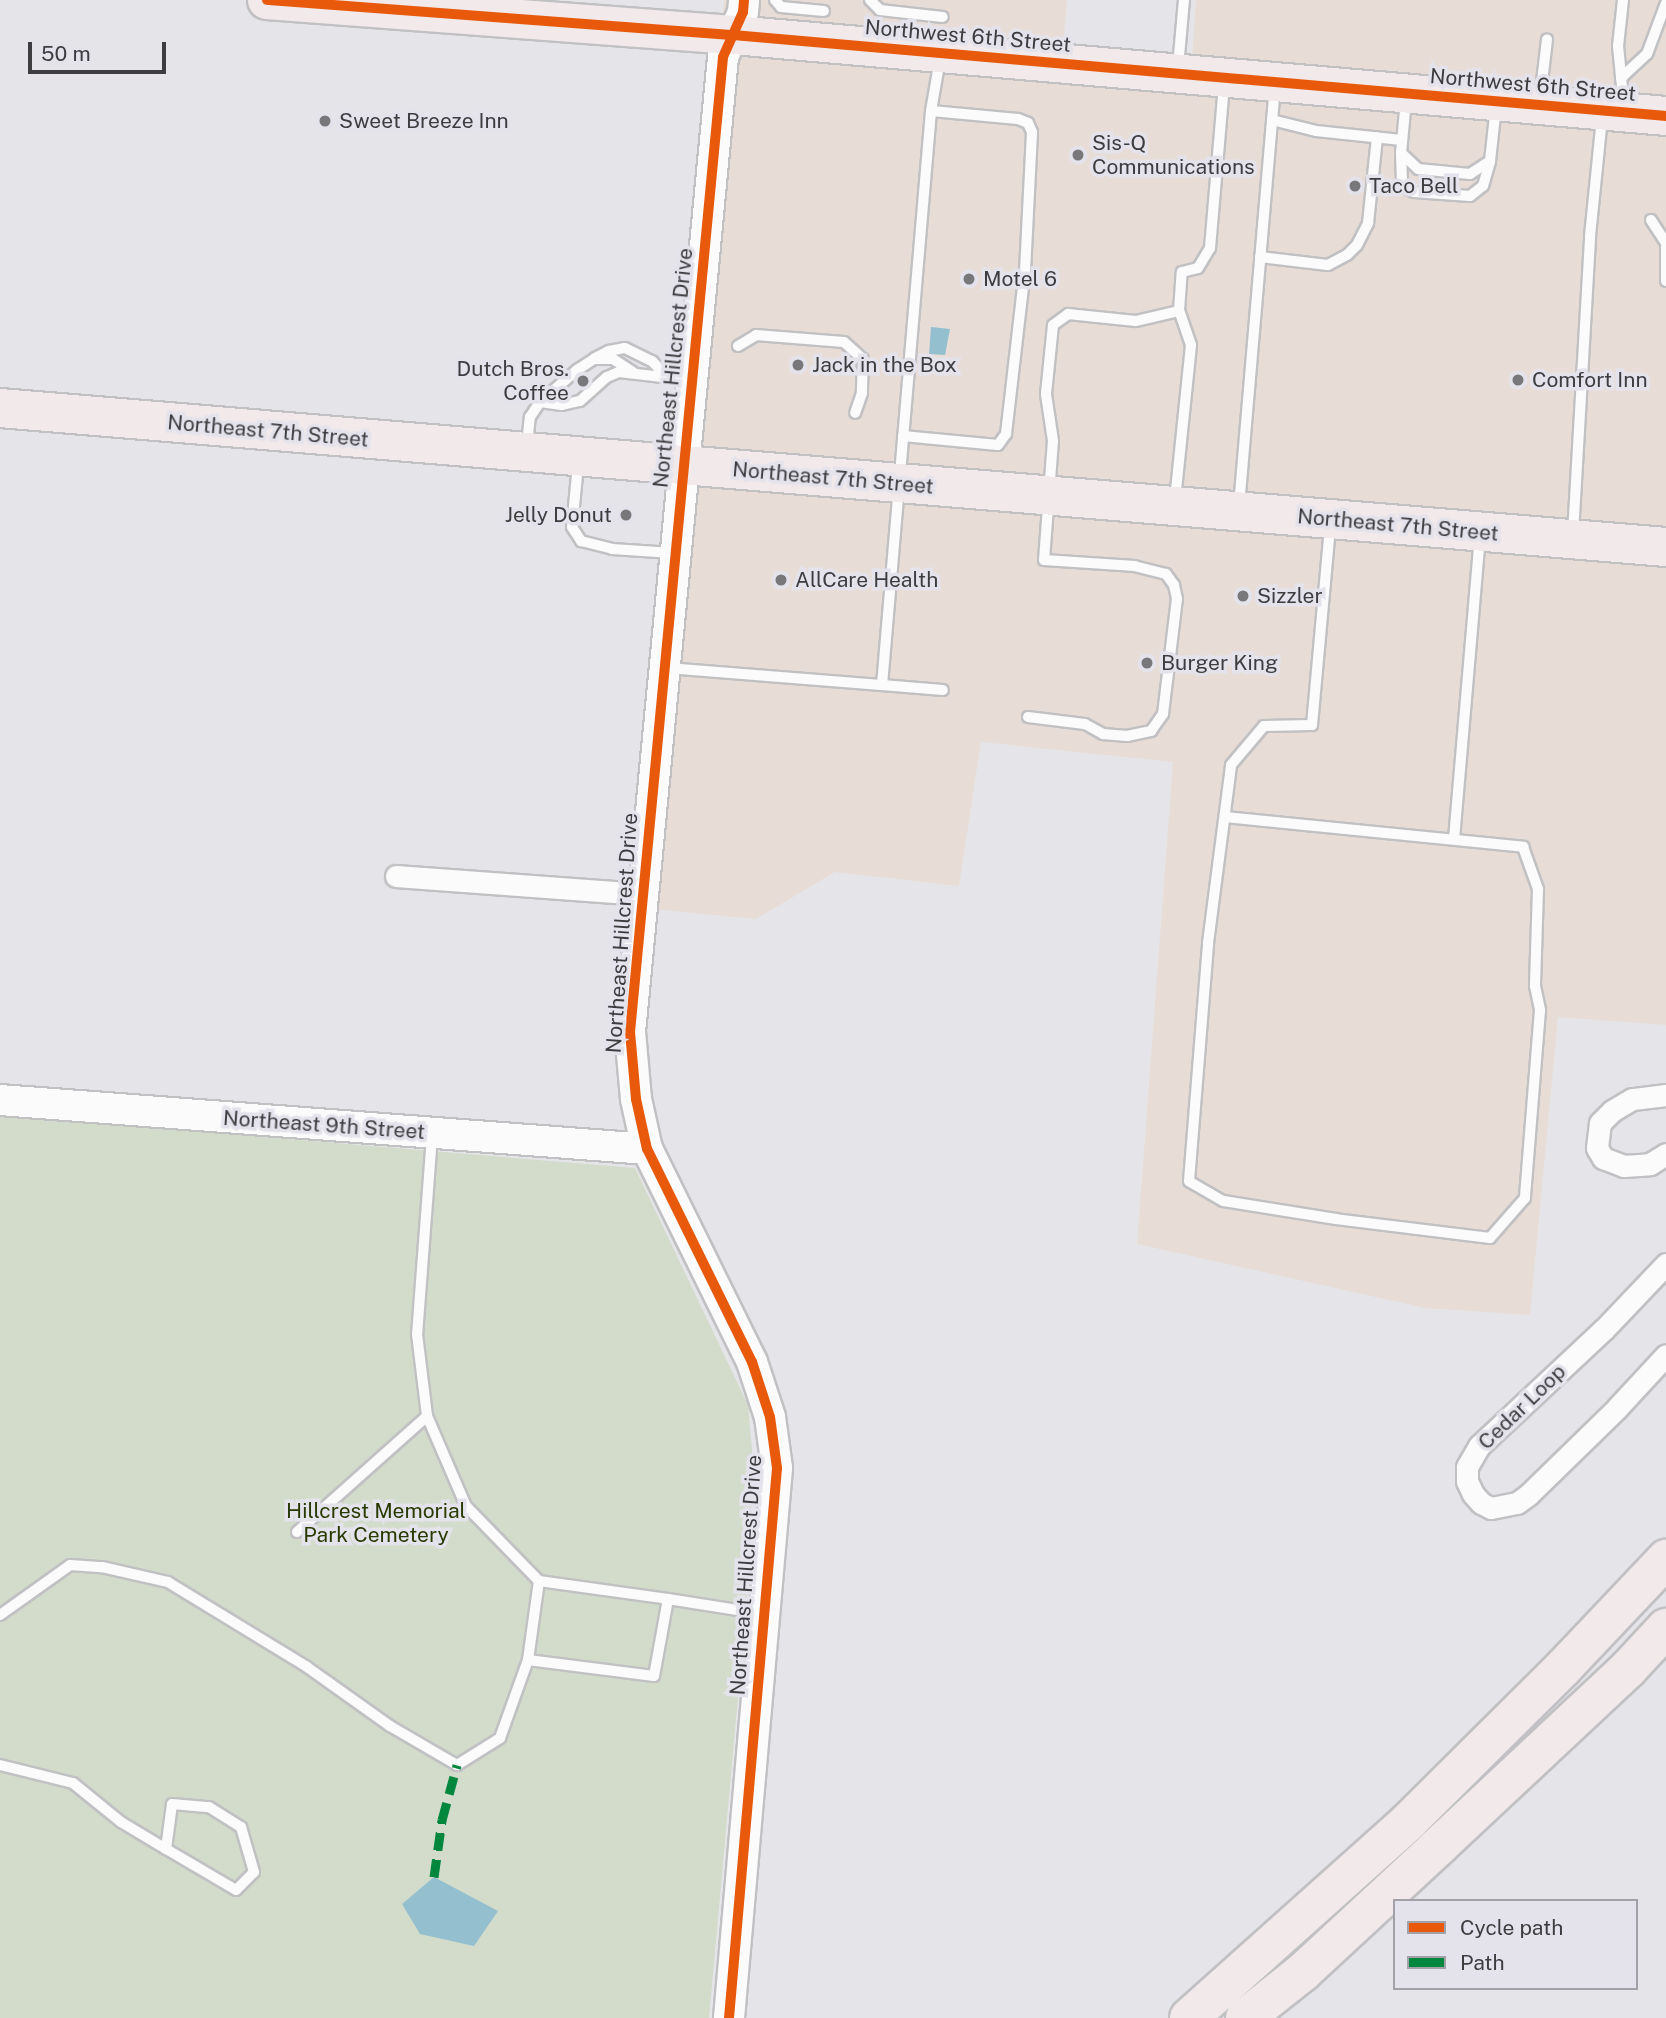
<!DOCTYPE html>
<style>
body{margin:0}
#map{position:relative;width:1666px;height:2018px;overflow:hidden;background:#e5e5e9;font-family:"Public Sans",sans-serif}
div>[style]{position:absolute}
[style*='--x']{left:calc(var(--x)*1px);top:calc(var(--y)*1px);width:calc(var(--w)*1px);rotate:calc(var(--a)*1deg)}
.commercial>*{inset:0;background:#e7ddd6}
.green>*{inset:0;background:#d3dbcb}
.water>*{inset:0;background:#93bfcf}
.roads{filter:drop-shadow(2px 0 #c1c1c4) drop-shadow(-2px 0 #c1c1c4) drop-shadow(0 2px #c1c1c4) drop-shadow(0 -2px #c1c1c4)}
.lane>*{height:10px;margin:-5px;padding:0 5px;transform-origin:5px;border-radius:5px;background:#fbfbfc}
.street>*{height:21px;margin:-10.5px;padding:0 10.5px;transform-origin:10.5px;border-radius:10.5px;background:#fbfbfc}
.secondary>*{height:30px;margin:-15px;padding:0 15px;transform-origin:15px;border-radius:15px;background:#fbfbfc}
.highway>*{height:38px;margin:-19px;padding:0 19px;transform-origin:19px;border-radius:19px;background:#f2eaea}
.quiet>*{height:9px;margin-top:-4.5px;transform-origin:0;background:repeating-linear-gradient(90deg,#00873e 0 18px,transparent 0 27px)}
.cycleway>*{height:10px;margin:-5px;padding:0 5px;transform-origin:5px;border-radius:5px;background:#e8590c}
.dots>*{width:19px;height:19px;translate:-50% -50%;box-sizing:border-box;border:4px solid #e4e3eb;border-radius:50%}
span{translate:-50% -50%;white-space:nowrap;text-align:center;line-height:1.15;-webkit-text-stroke:7px #e4e3eb;paint-order:stroke}
.street-label{font-size:21px;color:#3d3d40}
.poi-label{font-size:21px;color:#3d3d40}
.left{translate:0 -50%;text-align:left}
.right{translate:-100% -50%;text-align:right}
.park-label{font-size:21px;color:#283a00}
.legend{position:absolute;left:1393px;top:1899px;width:245px;height:91px;box-sizing:border-box;background:#e4e3eb;border:2px solid #a1a1a7;margin:0;padding:9px 12px;list-style:none;font-size:21px;color:#3d3d40}
.legend li{display:flex;align-items:center;gap:14px;height:35px}
.legend b{width:35px;border:2px solid #a1a1a7}
.scale{position:absolute;left:28px;top:42px;width:138px;height:32px;box-sizing:border-box;border:4px solid #3d3d40;border-top:0;padding-left:9px;font-size:21px;line-height:24px;white-space:nowrap;color:#3d3d40;-webkit-text-stroke:5px #e4e3eb;paint-order:stroke}
</style>
<div id="map">
<div class="commercial">
<i style="clip-path:polygon(724px 0,1067px 0,1063px 48px,1192px 61px,1196px 0,1666px 0,1666px 1025px,1558px 1017px,1530px 1315px,1425px 1308px,1137px 1244px,1173px 762px,981px 742px,959px 886px,835px 872px,756px 919px,651px 909px)"></i>
</div>
<div class="green">
<i style="clip-path:polygon(0 1115px,635px 1168px,748px 1405px,753px 1461px,749px 1576px,709px 2018px,0 2018px)"></i>
</div>
<div class="water">
<i style="clip-path:polygon(931px 327px,950px 329px,945px 355px,929px 354px)"></i>
<i style="clip-path:polygon(434px 1877px,498px 1911px,474px 1946px,420px 1934px,402px 1904px)"></i>
</div>
<div class="roads">
<div class="lane">
<i style="--x:775;--y:0;--w:9;--a:49"></i>
<i style="--x:781;--y:7;--w:43;--a:5.3"></i>
<i style="--x:870;--y:0;--w:14;--a:45"></i>
<i style="--x:880;--y:10;--w:63;--a:6.3"></i>
<i style="--x:1623;--y:0;--w:46;--a:96.2"></i>
<i style="--x:1618;--y:46;--w:61;--a:84.4"></i>
<i style="--x:1178;--y:67;--w:67;--a:-84.9"></i>
<i style="--x:1621;--y:78;--w:35;--a:-43"></i>
<i style="--x:1647;--y:54;--w:54;--a:-69.6"></i>
<i style="--x:1540;--y:99;--w:60;--a:-83.3"></i>
<i style="--x:1406;--y:100;--w:53;--a:95.4"></i>
<i style="--x:1401;--y:153;--w:33;--a:88"></i>
<i style="--x:1402;--y:186;--w:13;--a:27"></i>
<i style="--x:1414;--y:192;--w:56;--a:4.1"></i>
<i style="--x:1470;--y:196;--w:16;--a:-38"></i>
<i style="--x:1483;--y:186;--w:26;--a:-74"></i>
<i style="--x:1490;--y:161;--w:54;--a:-83.7"></i>
<i style="--x:1272;--y:120;--w:45;--a:14"></i>
<i style="--x:1316;--y:131;--w:86;--a:6"></i>
<i style="--x:1401;--y:153;--w:23;--a:43"></i>
<i style="--x:1418;--y:169;--w:52;--a:5.5"></i>
<i style="--x:1470;--y:174;--w:24;--a:-33"></i>
<i style="--x:1651;--y:220;--w:27;--a:57"></i>
<i style="--x:1666;--y:247;--w:34;--a:90"></i>
<i style="--x:1260;--y:257;--w:68;--a:6.7"></i>
<i style="--x:1328;--y:265;--w:21;--a:-28"></i>
<i style="--x:1347;--y:255;--w:14;--a:-45"></i>
<i style="--x:1357;--y:245;--w:25;--a:-63"></i>
<i style="--x:1368;--y:223;--w:86;--a:-84"></i>
<i style="--x:738;--y:346;--w:21;--a:-31"></i>
<i style="--x:756;--y:335;--w:88;--a:4.5"></i>
<i style="--x:844;--y:342;--w:25;--a:42"></i>
<i style="--x:863;--y:359;--w:34;--a:92"></i>
<i style="--x:862;--y:393;--w:21;--a:109"></i>
<i style="--x:595;--y:358;--w:16;--a:-27"></i>
<i style="--x:609;--y:351;--w:16;--a:-11"></i>
<i style="--x:625;--y:348;--w:30;--a:26"></i>
<i style="--x:652;--y:361;--w:22;--a:47"></i>
<i style="--x:540;--y:402;--w:22;--a:8"></i>
<i style="--x:562;--y:405;--w:18;--a:-13"></i>
<i style="--x:580;--y:401;--w:36;--a:-42"></i>
<i style="--x:607;--y:377;--w:13;--a:-23"></i>
<i style="--x:619;--y:372;--w:70;--a:6.5"></i>
<i style="--x:903;--y:436;--w:95;--a:5.4"></i>
<i style="--x:998;--y:445;--w:14;--a:-54"></i>
<i style="--x:1006;--y:434;--w:164;--a:-83.4"></i>
<i style="--x:1025;--y:271;--w:139;--a:-87.1"></i>
<i style="--x:1032;--y:132;--w:10;--a:-114"></i>
<i style="--x:1028;--y:123;--w:11;--a:-158"></i>
<i style="--x:1018;--y:119;--w:87;--a:-174.7"></i>
<i style="--x:527;--y:444;--w:27;--a:-84"></i>
<i style="--x:530;--y:417;--w:18;--a:-56"></i>
<i style="--x:540;--y:402;--w:49;--a:-40.9"></i>
<i style="--x:577;--y:370;--w:20;--a:-33"></i>
<i style="--x:594;--y:359;--w:19;--a:0"></i>
<i style="--x:613;--y:359;--w:24;--a:33"></i>
<i style="--x:578;--y:464;--w:63;--a:95.4"></i>
<i style="--x:572;--y:527;--w:17;--a:57"></i>
<i style="--x:581;--y:541;--w:32;--a:14"></i>
<i style="--x:612;--y:549;--w:61;--a:3.8"></i>
<i style="--x:1175;--y:500;--w:156;--a:-84.1"></i>
<i style="--x:1191;--y:345;--w:36;--a:-109"></i>
<i style="--x:1179;--y:311;--w:39;--a:-86"></i>
<i style="--x:1182;--y:272;--w:16;--a:-14"></i>
<i style="--x:1198;--y:268;--w:23;--a:-59"></i>
<i style="--x:1210;--y:248;--w:165;--a:-85.1"></i>
<i style="--x:1239;--y:506;--w:419;--a:-85.1"></i>
<i style="--x:1573;--y:534;--w:298;--a:-86.7"></i>
<i style="--x:1590;--y:236;--w:120;--a:-84.2"></i>
<i style="--x:666;--y:668;--w:217;--a:4.5"></i>
<i style="--x:882;--y:685;--w:576;--a:-85.12"></i>
<i style="--x:931;--y:111;--w:53;--a:-80.2"></i>
<i style="--x:882;--y:685;--w:61;--a:4.7"></i>
<i style="--x:1028;--y:717;--w:57;--a:7"></i>
<i style="--x:1085;--y:724;--w:21;--a:29"></i>
<i style="--x:1103;--y:734;--w:24;--a:5"></i>
<i style="--x:1127;--y:736;--w:25;--a:-12"></i>
<i style="--x:1151;--y:731;--w:21;--a:-55"></i>
<i style="--x:1163;--y:714;--w:116;--a:-83.1"></i>
<i style="--x:1177;--y:599;--w:14;--a:-102"></i>
<i style="--x:1174;--y:585;--w:14;--a:-126"></i>
<i style="--x:1166;--y:574;--w:32;--a:-166"></i>
<i style="--x:1135;--y:566;--w:91;--a:-176.2"></i>
<i style="--x:1044;--y:560;--w:119;--a:-85.7"></i>
<i style="--x:1053;--y:441;--w:48;--a:-98.5"></i>
<i style="--x:1046;--y:394;--w:69;--a:-84.2"></i>
<i style="--x:1053;--y:325;--w:19;--a:-36"></i>
<i style="--x:1068;--y:314;--w:68;--a:5.9"></i>
<i style="--x:1136;--y:321;--w:44;--a:-13.1"></i>
<i style="--x:1225;--y:817;--w:300;--a:5.7"></i>
<i style="--x:1523;--y:847;--w:45;--a:70.3"></i>
<i style="--x:1538;--y:889;--w:97;--a:91.8"></i>
<i style="--x:1535;--y:986;--w:25;--a:78"></i>
<i style="--x:1540;--y:1010;--w:189;--a:94.6"></i>
<i style="--x:1525;--y:1198;--w:53;--a:131.2"></i>
<i style="--x:1490;--y:1238;--w:155;--a:-173"></i>
<i style="--x:1336;--y:1219;--w:114;--a:-170.9"></i>
<i style="--x:1223;--y:1201;--w:39;--a:-150"></i>
<i style="--x:1189;--y:1181;--w:239;--a:-85.4"></i>
<i style="--x:1208;--y:943;--w:179;--a:-82.6"></i>
<i style="--x:1231;--y:765;--w:51;--a:-49.8"></i>
<i style="--x:1264;--y:726;--w:48;--a:-1.2"></i>
<i style="--x:1312;--y:725;--w:200;--a:-84.8"></i>
<i style="--x:1454;--y:839;--w:302;--a:-85.1"></i>
<i style="--x:432;--y:1136;--w:199;--a:94.3"></i>
<i style="--x:417;--y:1334;--w:83;--a:83"></i>
<i style="--x:427;--y:1416;--w:98;--a:66.6"></i>
<i style="--x:466;--y:1506;--w:105;--a:45.8"></i>
<i style="--x:297;--y:1532;--w:174;--a:-41.7"></i>
<i style="--x:668;--y:1599;--w:78;--a:100.3"></i>
<i style="--x:654;--y:1676;--w:127;--a:-172.8"></i>
<i style="--x:528;--y:1660;--w:80;--a:-82.1"></i>
<i style="--x:539;--y:1581;--w:130;--a:7.9"></i>
<i style="--x:668;--y:1599;--w:96;--a:9"></i>
<i style="--x:0;--y:1615;--w:86;--a:-35.5"></i>
<i style="--x:70;--y:1565;--w:32;--a:4"></i>
<i style="--x:102;--y:1567;--w:68;--a:12.8"></i>
<i style="--x:168;--y:1582;--w:163;--a:31.4"></i>
<i style="--x:307;--y:1667;--w:102;--a:35.4"></i>
<i style="--x:390;--y:1726;--w:78;--a:30.2"></i>
<i style="--x:457;--y:1765;--w:51;--a:-32.1"></i>
<i style="--x:500;--y:1738;--w:83;--a:-70.3"></i>
<i style="--x:0;--y:1765;--w:75;--a:13.9"></i>
<i style="--x:73;--y:1783;--w:62;--a:39.1"></i>
<i style="--x:121;--y:1822;--w:52;--a:31"></i>
<i style="--x:172;--y:1804;--w:37;--a:5"></i>
<i style="--x:209;--y:1807;--w:38;--a:32"></i>
<i style="--x:241;--y:1827;--w:47;--a:73.9"></i>
<i style="--x:254;--y:1872;--w:25;--a:135"></i>
<i style="--x:236;--y:1890;--w:81;--a:-149.6"></i>
<i style="--x:166;--y:1849;--w:45;--a:-82.4"></i>
</div>
<div class="street">
<i style="--x:396;--y:876;--w:246;--a:4.2"></i>
<i style="--x:1666;--y:1095;--w:34;--a:173"></i>
<i style="--x:1632;--y:1099;--w:23;--a:149"></i>
<i style="--x:1612;--y:1111;--w:17;--a:135"></i>
<i style="--x:1600;--y:1123;--w:25;--a:97"></i>
<i style="--x:1597;--y:1148;--w:12;--a:59"></i>
<i style="--x:1603;--y:1158;--w:22;--a:21"></i>
<i style="--x:1624;--y:1166;--w:26;--a:-4"></i>
<i style="--x:1650;--y:1164;--w:19;--a:-32"></i>
<i style="--x:1666;--y:1264;--w:90;--a:133.6"></i>
<i style="--x:1604;--y:1329;--w:171;--a:136.9"></i>
<i style="--x:1479;--y:1446;--w:24;--a:120"></i>
<i style="--x:1467;--y:1467;--w:14;--a:90"></i>
<i style="--x:1467;--y:1481;--w:14;--a:65"></i>
<i style="--x:1473;--y:1494;--w:12;--a:48"></i>
<i style="--x:1481;--y:1503;--w:11;--a:27"></i>
<i style="--x:1491;--y:1508;--w:26;--a:-11"></i>
<i style="--x:1517;--y:1503;--w:14;--a:-36"></i>
<i style="--x:1528;--y:1495;--w:124;--a:-44.3"></i>
<i style="--x:1617;--y:1408;--w:72;--a:-47.2"></i>
</div>
<div class="secondary">
<i style="--x:0;--y:1100;--w:649;--a:4.33"></i>
<i style="--x:729;--y:2018;--w:552;--a:-85.01"></i>
<i style="--x:777;--y:1468;--w:51;--a:-97.8"></i>
<i style="--x:770;--y:1417;--w:58;--a:-108.1"></i>
<i style="--x:752;--y:1362;--w:237;--a:-116.2"></i>
<i style="--x:647;--y:1149;--w:51;--a:-102.4"></i>
<i style="--x:636;--y:1099;--w:67;--a:-95.1"></i>
<i style="--x:630;--y:1032;--w:979;--a:-84.55"></i>
<i style="--x:723;--y:57;--w:49;--a:-66"></i>
<i style="--x:743;--y:12;--w:12;--a:-85"></i>
</div>
<div class="highway">
<i style="--x:267;--y:0;--w:467;--a:4.3"></i>
<i style="--x:733;--y:35;--w:937;--a:4.96"></i>
<i style="--x:0;--y:408;--w:1672;--a:4.77"></i>
<i style="--x:1189;--y:2018;--w:295;--a:-41.8"></i>
<i style="--x:1409;--y:1821;--w:218;--a:-44.8"></i>
<i style="--x:1564;--y:1667;--w:149;--a:-46.6"></i>
<i style="--x:1245;--y:2018;--w:75;--a:-38.5"></i>
<i style="--x:1304;--y:1971;--w:185;--a:-42.8"></i>
<i style="--x:1440;--y:1845;--w:258;--a:-43.1"></i>
<i style="--x:1628;--y:1669;--w:56;--a:-47.2"></i>
</div>
</div>
<div class="quiet">
<i style="--x:434;--y:1877;--w:58;--a:-82"></i>
<i style="--x:442;--y:1820;--w:57;--a:-74.7"></i>
</div>
<div class="cycleway">
<i style="--x:267;--y:0;--w:467;--a:4.3"></i>
<i style="--x:733;--y:35;--w:937;--a:4.96"></i>
<i style="--x:729;--y:2018;--w:552;--a:-85.01"></i>
<i style="--x:777;--y:1468;--w:51;--a:-97.8"></i>
<i style="--x:770;--y:1417;--w:58;--a:-108.1"></i>
<i style="--x:752;--y:1362;--w:237;--a:-116.2"></i>
<i style="--x:647;--y:1149;--w:51;--a:-102.4"></i>
<i style="--x:636;--y:1099;--w:67;--a:-95.1"></i>
<i style="--x:630;--y:1032;--w:979;--a:-84.55"></i>
<i style="--x:723;--y:57;--w:49;--a:-66"></i>
<i style="--x:743;--y:12;--w:12;--a:-85"></i>
</div>
<div class="dots">
<i style="left:325px;top:121px;background:#78787b"></i>
<i style="left:1078px;top:155px;background:#78787b"></i>
<i style="left:1355px;top:186px;background:#78787b"></i>
<i style="left:969px;top:279px;background:#78787b"></i>
<i style="left:798px;top:365px;background:#78787b"></i>
<i style="left:1518px;top:380px;background:#78787b"></i>
<i style="left:583px;top:381px;background:#78787b"></i>
<i style="left:626px;top:515px;background:#78787b"></i>
<i style="left:781px;top:580px;background:#78787b"></i>
<i style="left:1243px;top:596px;background:#78787b"></i>
<i style="left:1147px;top:663px;background:#78787b"></i>
</div>
<div class="street-label">
<span style="left:968px;top:36px;rotate:5deg">Northwest 6th Street</span>
<span style="left:1533px;top:85px;rotate:5deg">Northwest 6th Street</span>
<span style="left:673px;top:368px;rotate:-84deg">Northeast Hillcrest Drive</span>
<span style="left:268px;top:431px;rotate:5deg">Northeast 7th Street</span>
<span style="left:833px;top:478px;rotate:5deg">Northeast 7th Street</span>
<span style="left:1398px;top:525px;rotate:5deg">Northeast 7th Street</span>
<span style="left:622px;top:933px;rotate:-86deg">Northeast Hillcrest Drive</span>
<span style="left:324px;top:1125px;rotate:4deg">Northeast 9th Street</span>
<span style="left:1522px;top:1407px;rotate:-44deg">Cedar Loop</span>
<span style="left:746px;top:1575px;rotate:-86deg">Northeast Hillcrest Drive</span>
</div>
<div class="poi-label">
<span class="left" style="left:339px;top:121px">Sweet Breeze Inn</span>
<span class="left" style="left:1092px;top:155px">Sis-Q<br>Communications</span>
<span class="left" style="left:1369px;top:186px">Taco Bell</span>
<span class="left" style="left:983px;top:279px">Motel 6</span>
<span class="left" style="left:812px;top:365px">Jack in the Box</span>
<span class="right" style="left:569px;top:381px">Dutch Bros.<br>Coffee</span>
<span class="left" style="left:1532px;top:380px">Comfort Inn</span>
<span class="right" style="left:612px;top:515px">Jelly Donut</span>
<span class="left" style="left:795px;top:580px">AllCare Health</span>
<span class="left" style="left:1257px;top:596px">Sizzler</span>
<span class="left" style="left:1161px;top:663px">Burger King</span>
</div>
<div class="park-label">
<span style="left:376px;top:1523px">Hillcrest Memorial<br>Park Cemetery</span>
</div>
<ul class="legend">
<li><b style="height:9px;background:#e8590c"></b>Cycle path</li>
<li><b style="height:9px;background:#00873e"></b>Path</li>
</ul>
<div class="scale">50 m</div>
</div>
